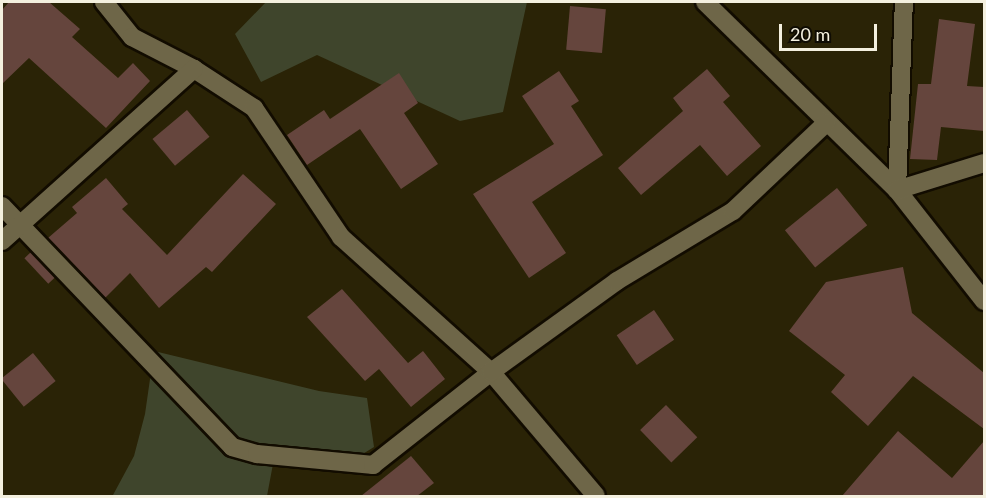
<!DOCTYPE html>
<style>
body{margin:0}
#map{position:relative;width:986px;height:498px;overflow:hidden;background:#2a2306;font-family:Lato,sans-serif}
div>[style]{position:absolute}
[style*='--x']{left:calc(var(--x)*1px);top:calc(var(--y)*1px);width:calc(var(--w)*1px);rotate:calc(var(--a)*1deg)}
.green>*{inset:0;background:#3f452c}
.building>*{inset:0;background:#65453d;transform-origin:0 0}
.roads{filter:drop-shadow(2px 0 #120c00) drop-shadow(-2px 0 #120c00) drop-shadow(0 2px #120c00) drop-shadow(0 -2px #120c00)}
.minor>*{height:18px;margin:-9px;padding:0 9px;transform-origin:9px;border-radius:9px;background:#6e6648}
span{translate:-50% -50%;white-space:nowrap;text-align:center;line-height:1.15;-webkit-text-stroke:5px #0f0c03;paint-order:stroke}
.frame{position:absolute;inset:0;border:3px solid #f4f0df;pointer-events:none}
.scale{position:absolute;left:779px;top:24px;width:98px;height:27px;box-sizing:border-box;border:3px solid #f4f0df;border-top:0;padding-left:8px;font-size:18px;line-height:21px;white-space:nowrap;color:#f4f0df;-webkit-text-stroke:4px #0f0c03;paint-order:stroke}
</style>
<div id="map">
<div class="green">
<i style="clip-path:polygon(266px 2px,527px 2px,503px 112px,460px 121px,317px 55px,261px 82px,235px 34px)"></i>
<i style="clip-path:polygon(154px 351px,319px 391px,367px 398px,374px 447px,345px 465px,273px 464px,267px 496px,90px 496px,113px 495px,134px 456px,145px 414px)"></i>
</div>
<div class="building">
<i style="clip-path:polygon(9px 2px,49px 2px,80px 29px,72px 37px,118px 78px,133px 63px,150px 81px,106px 128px,29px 58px,2px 84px,2px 10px)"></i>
<i style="left:570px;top:6px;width:36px;height:44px;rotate:5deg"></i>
<i style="clip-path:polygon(939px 19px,975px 24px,967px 86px,984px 87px,984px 131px,941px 127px,937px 160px,910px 159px,918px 84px,931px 84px)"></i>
<i style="clip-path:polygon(707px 69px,730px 96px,723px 102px,761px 146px,727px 176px,700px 145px,641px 195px,618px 168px,683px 111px,673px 98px)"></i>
<i style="clip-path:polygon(559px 71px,579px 101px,571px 106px,603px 155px,532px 202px,566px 253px,529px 278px,473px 194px,554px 144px,522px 96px)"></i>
<i style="clip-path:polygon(399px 73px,418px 103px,404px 113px,438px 164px,401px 189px,360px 129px,307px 165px,287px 135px,324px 110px,330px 119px)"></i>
<i style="left:187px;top:110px;width:35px;height:45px;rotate:50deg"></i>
<i style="clip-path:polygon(243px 174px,276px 204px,212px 272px,206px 267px,159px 308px,130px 273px,105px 298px,48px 238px,77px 213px,72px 207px,106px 178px,128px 204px,122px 209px,167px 255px)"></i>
<i style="left:837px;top:188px;width:48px;height:67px;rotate:51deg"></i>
<i style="left:31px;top:252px;width:35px;height:9px;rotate:47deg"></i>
<i style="clip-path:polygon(903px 267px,912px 313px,984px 373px,984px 429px,913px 376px,868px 426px,831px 392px,845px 375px,789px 331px,826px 282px)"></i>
<i style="clip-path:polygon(342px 289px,408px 363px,423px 351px,445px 379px,411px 407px,379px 369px,365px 381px,307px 317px)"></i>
<i style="left:654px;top:310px;width:36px;height:45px;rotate:56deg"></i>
<i style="left:33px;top:353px;width:36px;height:41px;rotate:51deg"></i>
<i style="left:666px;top:405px;width:45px;height:36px;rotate:46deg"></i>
<i style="clip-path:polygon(898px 431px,952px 478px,984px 441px,984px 496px,842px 496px)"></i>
<i style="clip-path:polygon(411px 456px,434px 483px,417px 496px,361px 496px)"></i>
</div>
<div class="roads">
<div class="minor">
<i style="--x:104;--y:2;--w:45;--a:51.3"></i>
<i style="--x:132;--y:37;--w:70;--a:27.3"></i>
<i style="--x:194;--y:69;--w:72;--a:33"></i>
<i style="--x:254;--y:108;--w:156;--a:56"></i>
<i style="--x:341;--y:237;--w:202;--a:42"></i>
<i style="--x:491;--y:372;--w:162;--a:49.7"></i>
<i style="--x:705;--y:2;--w:269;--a:44.4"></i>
<i style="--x:897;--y:190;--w:141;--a:51.9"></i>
<i style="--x:897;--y:190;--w:188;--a:-87.9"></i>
<i style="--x:897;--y:190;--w:91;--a:-17.2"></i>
<i style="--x:2;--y:206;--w:333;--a:46.3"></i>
<i style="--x:232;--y:447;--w:26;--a:16"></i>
<i style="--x:257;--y:454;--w:117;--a:5.4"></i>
<i style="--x:373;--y:465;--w:150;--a:-38.2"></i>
<i style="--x:491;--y:372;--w:155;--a:-35.8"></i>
<i style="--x:617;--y:281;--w:135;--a:-31.1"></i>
<i style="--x:733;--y:211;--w:129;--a:-43.4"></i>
<i style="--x:2;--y:241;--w:258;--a:-41.9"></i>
</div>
</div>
<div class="frame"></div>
<div class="scale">20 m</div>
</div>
